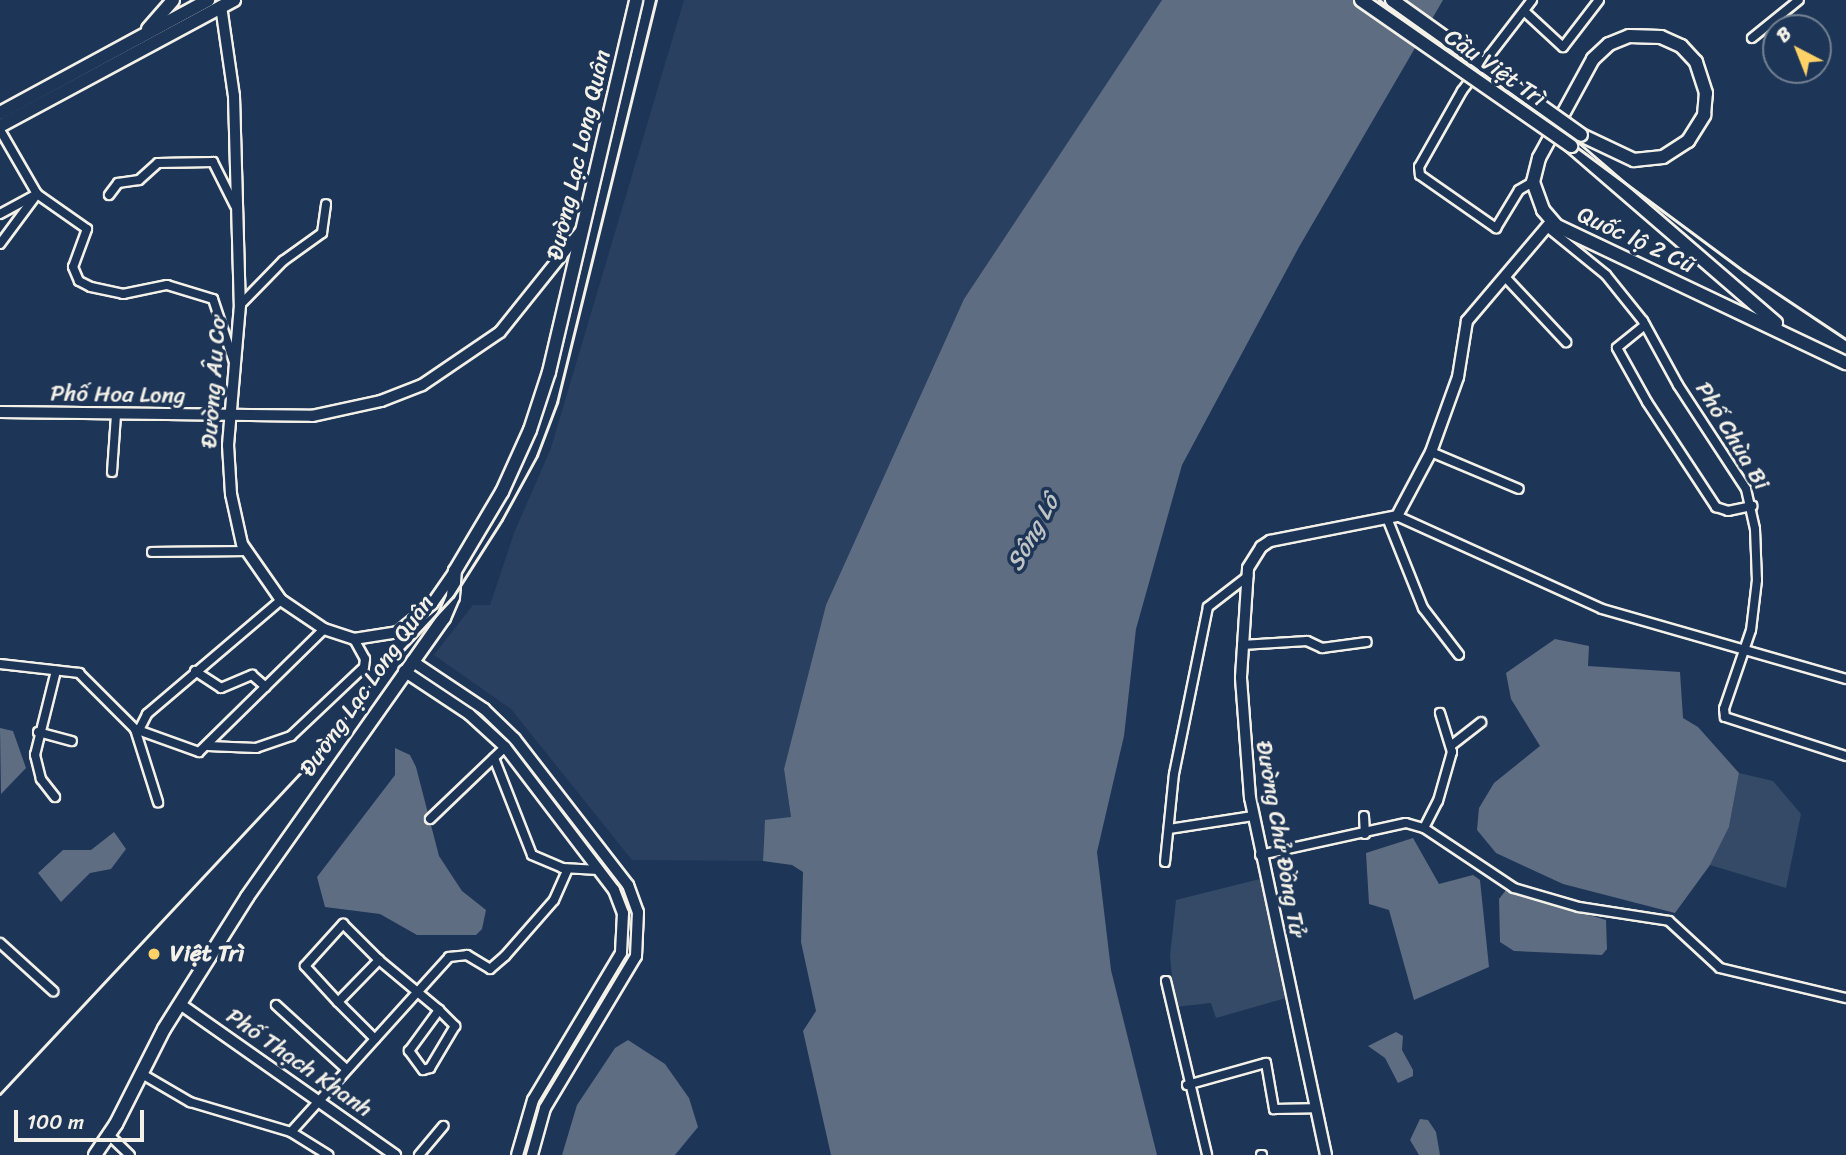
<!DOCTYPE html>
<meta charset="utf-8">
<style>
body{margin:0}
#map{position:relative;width:1846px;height:1155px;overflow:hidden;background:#1d3557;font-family:Sriracha,sans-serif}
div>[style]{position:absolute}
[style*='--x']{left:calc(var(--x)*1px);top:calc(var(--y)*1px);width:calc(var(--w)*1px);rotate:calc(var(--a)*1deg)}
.built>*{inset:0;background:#2a4060}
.green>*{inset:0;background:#354a67}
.water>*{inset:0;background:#5e6d82}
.roads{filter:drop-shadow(2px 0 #f4f1e8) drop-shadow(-2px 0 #f4f1e8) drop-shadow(0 2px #f4f1e8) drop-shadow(0 -2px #f4f1e8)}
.minor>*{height:8px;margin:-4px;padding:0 4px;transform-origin:4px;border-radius:4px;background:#1d3557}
.tertiary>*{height:10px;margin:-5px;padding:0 5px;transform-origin:5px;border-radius:5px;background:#1d3557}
.secondary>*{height:10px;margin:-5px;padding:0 5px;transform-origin:5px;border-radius:5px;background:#1d3557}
.primary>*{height:12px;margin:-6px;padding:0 6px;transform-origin:6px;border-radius:6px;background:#1d3557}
.trunk>*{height:12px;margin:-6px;padding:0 6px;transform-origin:6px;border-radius:6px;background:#1d3557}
.rail>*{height:2.5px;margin:-1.25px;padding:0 1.25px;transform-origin:1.25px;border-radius:1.25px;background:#f4f1e8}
.bridges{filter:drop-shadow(2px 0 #f4f1e8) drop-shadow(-2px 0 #f4f1e8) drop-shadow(0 2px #f4f1e8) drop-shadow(0 -2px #f4f1e8)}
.primary-bridge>*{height:12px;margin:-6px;padding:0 6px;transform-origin:6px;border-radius:6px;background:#1d3557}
.dots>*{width:19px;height:19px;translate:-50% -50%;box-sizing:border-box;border:4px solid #1d3557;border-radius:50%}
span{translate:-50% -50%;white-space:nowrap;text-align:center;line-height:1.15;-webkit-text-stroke:7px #1d3557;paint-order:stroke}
.street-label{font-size:23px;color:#f4f1e8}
.poi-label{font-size:23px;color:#f4f1e8;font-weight:700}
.left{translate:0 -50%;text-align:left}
.water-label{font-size:24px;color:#c0c3c4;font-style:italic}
.north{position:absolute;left:1762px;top:14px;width:70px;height:70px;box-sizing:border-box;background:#1d3557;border:2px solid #738091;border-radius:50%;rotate:318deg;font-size:19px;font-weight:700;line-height:28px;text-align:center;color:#f4f1e8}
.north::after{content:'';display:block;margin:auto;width:24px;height:32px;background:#ffd166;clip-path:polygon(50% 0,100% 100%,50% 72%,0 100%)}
.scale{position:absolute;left:14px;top:1110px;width:130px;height:32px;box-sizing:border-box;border:4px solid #f4f1e8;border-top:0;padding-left:9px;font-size:21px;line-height:24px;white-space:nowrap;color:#f4f1e8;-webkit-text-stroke:5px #1d3557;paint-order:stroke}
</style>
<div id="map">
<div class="built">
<i style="clip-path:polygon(684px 0,1162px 0,964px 299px,826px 605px,784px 769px,791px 817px,764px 830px,763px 861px,632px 860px,511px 709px,434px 655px,473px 605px,490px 605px,514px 533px,551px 448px)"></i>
</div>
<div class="green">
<i style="clip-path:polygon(1739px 773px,1773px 781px,1801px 814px,1786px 888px,1710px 865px,1729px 827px)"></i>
<i style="clip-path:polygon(1260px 879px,1286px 998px,1216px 1018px,1211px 1003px,1175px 1007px,1170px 956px,1176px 900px)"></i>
</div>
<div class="water">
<i style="clip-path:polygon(1162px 0,1443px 0,1299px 247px,1182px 465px,1136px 629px,1124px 736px,1097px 852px,1111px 970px,1157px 1155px,831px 1155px,803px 1031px,816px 1011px,801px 942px,803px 872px,792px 865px,763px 861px,765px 820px,791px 817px,784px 769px,826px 605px,964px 299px)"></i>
<i style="clip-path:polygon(1555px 639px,1589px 646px,1588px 666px,1680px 672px,1683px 718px,1698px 727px,1739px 773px,1729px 827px,1710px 865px,1675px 913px,1563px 884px,1496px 853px,1477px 830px,1479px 808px,1494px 783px,1540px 746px,1511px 699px,1506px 673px)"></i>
<i style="clip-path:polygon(0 728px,13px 731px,26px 768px,1px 794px)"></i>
<i style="clip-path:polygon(395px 748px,410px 755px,416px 767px,439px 856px,462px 891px,486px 910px,482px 929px,476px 935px,417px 935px,380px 914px,325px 907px,317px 877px,395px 775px)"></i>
<i style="clip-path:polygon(114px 832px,126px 849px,111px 869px,90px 873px,61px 902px,38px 873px,63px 850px,91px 850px)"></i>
<i style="clip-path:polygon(1413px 838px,1439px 884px,1473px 875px,1480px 880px,1489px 967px,1414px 1000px,1389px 910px,1369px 904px,1366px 853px)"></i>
<i style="clip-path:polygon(1506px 890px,1606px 920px,1607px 949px,1602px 955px,1514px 951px,1500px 942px,1499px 899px)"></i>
<i style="clip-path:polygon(1396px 1032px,1403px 1036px,1402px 1050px,1413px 1070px,1413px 1076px,1398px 1083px,1385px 1058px,1368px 1046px)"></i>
<i style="clip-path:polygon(628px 1040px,665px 1064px,689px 1098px,698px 1127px,675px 1155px,562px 1155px,577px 1105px,615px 1048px)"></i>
<i style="clip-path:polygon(1420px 1119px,1428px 1120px,1436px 1132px,1440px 1155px,1419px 1155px,1410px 1140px)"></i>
</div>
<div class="roads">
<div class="minor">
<i style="--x:1532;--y:0;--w:115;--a:127.6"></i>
<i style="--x:1462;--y:91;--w:87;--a:119.5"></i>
<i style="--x:1419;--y:167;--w:8;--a:83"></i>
<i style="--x:1420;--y:175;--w:93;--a:34.9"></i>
<i style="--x:1496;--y:228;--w:44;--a:-58.8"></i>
<i style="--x:1519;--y:190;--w:16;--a:-30"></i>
<i style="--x:1524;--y:11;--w:53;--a:42.7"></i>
<i style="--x:1563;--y:47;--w:59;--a:-52.5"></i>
<i style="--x:1752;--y:38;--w:60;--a:-39"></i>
<i style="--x:0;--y:130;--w:74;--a:60"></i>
<i style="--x:37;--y:194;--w:62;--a:126.5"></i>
<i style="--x:109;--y:195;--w:15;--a:-53"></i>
<i style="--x:118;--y:183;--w:21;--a:-8"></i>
<i style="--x:139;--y:180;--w:25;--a:-42"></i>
<i style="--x:158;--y:163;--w:55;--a:-1"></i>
<i style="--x:213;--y:162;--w:49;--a:63.4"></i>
<i style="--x:0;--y:214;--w:42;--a:-28.4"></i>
<i style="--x:37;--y:194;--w:61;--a:35"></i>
<i style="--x:87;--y:229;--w:40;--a:110.2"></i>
<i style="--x:73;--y:267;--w:15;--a:67"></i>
<i style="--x:79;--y:281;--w:13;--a:27"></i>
<i style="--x:91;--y:287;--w:33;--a:12"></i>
<i style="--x:123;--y:294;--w:45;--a:-11.6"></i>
<i style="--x:167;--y:285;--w:48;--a:16.9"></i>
<i style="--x:213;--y:299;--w:66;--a:71.6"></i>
<i style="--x:1547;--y:227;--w:76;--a:39.1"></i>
<i style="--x:1606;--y:275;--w:59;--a:51.2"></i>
<i style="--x:1643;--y:321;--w:73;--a:61.3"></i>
<i style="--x:1678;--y:385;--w:124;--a:56.8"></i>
<i style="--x:1746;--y:489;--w:41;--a:77.3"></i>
<i style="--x:1755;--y:529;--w:51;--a:87.8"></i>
<i style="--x:1757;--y:580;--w:50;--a:96.8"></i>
<i style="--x:1751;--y:630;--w:83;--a:108.9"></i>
<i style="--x:1724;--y:709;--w:8;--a:83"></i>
<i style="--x:1725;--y:717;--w:127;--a:17.9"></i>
<i style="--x:1506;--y:278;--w:88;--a:46.8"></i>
<i style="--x:240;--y:305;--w:62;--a:-45.7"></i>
<i style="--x:283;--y:261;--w:48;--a:-35.7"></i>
<i style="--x:322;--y:233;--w:29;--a:-82"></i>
<i style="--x:1645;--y:325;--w:36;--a:141"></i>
<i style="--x:1617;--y:348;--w:62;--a:60.9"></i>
<i style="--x:1647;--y:402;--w:126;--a:56.7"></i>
<i style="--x:1716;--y:507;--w:13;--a:18"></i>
<i style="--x:1728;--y:511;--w:25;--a:-12"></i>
<i style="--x:1431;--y:452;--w:95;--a:22.8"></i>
<i style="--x:112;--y:472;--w:57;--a:-86"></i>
<i style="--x:1397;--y:516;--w:225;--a:24.4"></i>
<i style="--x:1602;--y:609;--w:254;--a:16"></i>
<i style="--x:1387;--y:518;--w:97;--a:68.2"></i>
<i style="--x:1423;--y:608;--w:59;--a:52.5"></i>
<i style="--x:152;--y:552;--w:93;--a:-0.6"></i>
<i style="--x:1242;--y:645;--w:65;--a:-3.5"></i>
<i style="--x:1307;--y:641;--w:17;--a:25"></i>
<i style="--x:1322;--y:648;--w:45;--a:-7.6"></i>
<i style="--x:0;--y:664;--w:80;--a:6.5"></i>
<i style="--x:79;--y:673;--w:79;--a:45"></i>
<i style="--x:135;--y:729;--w:68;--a:19.8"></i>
<i style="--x:199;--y:752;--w:175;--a:-44.5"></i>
<i style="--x:195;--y:671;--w:31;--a:33"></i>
<i style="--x:221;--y:688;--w:34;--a:-23"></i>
<i style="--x:252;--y:675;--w:18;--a:41"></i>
<i style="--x:135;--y:729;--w:77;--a:72.5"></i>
<i style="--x:139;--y:730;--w:18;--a:-63"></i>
<i style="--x:147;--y:714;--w:176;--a:-40.4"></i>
<i style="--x:38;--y:732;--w:35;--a:15"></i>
<i style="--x:1452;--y:745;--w:37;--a:-38"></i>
<i style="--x:208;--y:746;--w:48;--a:2.4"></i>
<i style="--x:256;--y:748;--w:37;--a:-19"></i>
<i style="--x:291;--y:736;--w:100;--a:-43.4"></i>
<i style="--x:364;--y:667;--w:8;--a:-83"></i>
<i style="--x:365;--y:659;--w:23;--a:-119"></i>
<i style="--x:494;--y:758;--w:104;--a:68.6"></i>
<i style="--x:532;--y:855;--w:33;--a:23"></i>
<i style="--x:562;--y:868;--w:37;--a:3"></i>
<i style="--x:55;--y:797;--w:23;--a:-128"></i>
<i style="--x:41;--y:779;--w:25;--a:-104"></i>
<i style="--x:35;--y:755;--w:87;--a:-76"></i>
<i style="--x:1364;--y:816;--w:18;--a:87"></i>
<i style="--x:430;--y:819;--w:104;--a:-43.8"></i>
<i style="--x:1424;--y:828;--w:30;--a:-63"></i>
<i style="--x:1438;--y:801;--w:51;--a:-74.1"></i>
<i style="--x:1452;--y:752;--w:41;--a:-107.1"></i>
<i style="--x:1169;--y:829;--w:85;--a:-8.8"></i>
<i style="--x:1260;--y:855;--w:149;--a:-12.4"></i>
<i style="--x:1406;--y:823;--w:19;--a:16"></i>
<i style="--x:1424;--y:828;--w:108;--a:33.7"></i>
<i style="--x:1514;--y:888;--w:68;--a:16.3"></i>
<i style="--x:1579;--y:907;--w:91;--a:8.8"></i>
<i style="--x:1669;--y:921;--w:69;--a:42.7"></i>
<i style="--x:1720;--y:968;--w:130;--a:13.4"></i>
<i style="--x:1165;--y:862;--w:88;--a:-84.2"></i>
<i style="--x:1174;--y:774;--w:170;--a:-78.5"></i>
<i style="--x:1208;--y:607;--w:51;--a:-37.8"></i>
<i style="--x:0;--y:943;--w:72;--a:42.2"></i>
<i style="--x:1166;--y:981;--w:179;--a:76.7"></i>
<i style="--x:338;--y:1002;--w:49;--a:-132.5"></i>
<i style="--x:305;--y:966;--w:57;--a:-47.9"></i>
<i style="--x:343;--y:924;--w:51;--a:45"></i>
<i style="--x:379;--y:960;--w:78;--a:39.8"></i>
<i style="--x:439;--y:1010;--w:23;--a:45"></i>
<i style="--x:455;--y:1026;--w:49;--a:120.8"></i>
<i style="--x:430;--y:1068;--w:7;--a:164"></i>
<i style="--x:423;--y:1070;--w:24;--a:-126"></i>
<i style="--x:409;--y:1051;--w:51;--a:-53.8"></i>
<i style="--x:276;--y:1005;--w:95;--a:42.4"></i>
<i style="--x:375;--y:1039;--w:52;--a:-135"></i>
<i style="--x:338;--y:1002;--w:59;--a:-45.7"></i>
<i style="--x:142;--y:1074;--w:56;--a:30.3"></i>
<i style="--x:190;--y:1102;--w:105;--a:16.5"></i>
<i style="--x:291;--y:1132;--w:44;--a:31.9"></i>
<i style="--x:1187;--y:1085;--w:82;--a:-15.6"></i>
<i style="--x:1266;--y:1063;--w:47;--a:80.1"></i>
<i style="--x:1274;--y:1109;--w:39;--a:-1"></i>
<i style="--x:291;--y:1132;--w:236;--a:-47.9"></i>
<i style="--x:449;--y:957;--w:18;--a:-6"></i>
<i style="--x:467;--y:955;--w:27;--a:31"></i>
<i style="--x:490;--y:969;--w:20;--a:-41"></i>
<i style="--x:505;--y:956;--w:74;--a:-48.8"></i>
<i style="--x:554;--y:900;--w:34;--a:-66"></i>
<i style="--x:109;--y:1135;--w:29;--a:44"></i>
<i style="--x:419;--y:1155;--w:38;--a:-50"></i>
<i style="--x:1261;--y:1155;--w:1;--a:0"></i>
</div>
<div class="tertiary">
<i style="--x:221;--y:6;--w:91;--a:81.8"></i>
<i style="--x:234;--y:96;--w:209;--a:88.4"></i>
<i style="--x:240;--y:305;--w:141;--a:94.9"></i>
<i style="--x:228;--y:445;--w:49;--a:86.5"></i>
<i style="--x:231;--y:494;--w:51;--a:77.6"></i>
<i style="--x:242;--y:544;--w:68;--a:55.1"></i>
<i style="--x:281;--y:600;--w:52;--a:34"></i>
<i style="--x:324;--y:629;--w:32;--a:18"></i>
<i style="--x:354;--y:639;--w:45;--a:-9"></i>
<i style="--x:398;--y:632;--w:44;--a:-39.5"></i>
<i style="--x:432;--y:604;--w:40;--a:-55.1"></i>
<i style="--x:0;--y:412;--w:312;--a:0.7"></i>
<i style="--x:312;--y:416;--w:71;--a:-12.3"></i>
<i style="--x:381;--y:401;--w:44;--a:-21.3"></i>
<i style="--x:422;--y:385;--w:94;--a:-34.2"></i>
<i style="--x:500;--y:332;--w:129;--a:-51.3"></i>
<i style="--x:180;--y:1004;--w:263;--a:35.1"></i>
<i style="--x:1326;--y:1155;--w:365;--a:-102"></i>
<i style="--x:1250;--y:798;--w:121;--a:-94.3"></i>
<i style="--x:1241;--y:677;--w:109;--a:-86.3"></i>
<i style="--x:1248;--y:568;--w:25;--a:-58"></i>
<i style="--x:1261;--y:547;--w:11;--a:-34"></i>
<i style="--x:1270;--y:541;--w:129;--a:-11.1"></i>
<i style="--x:1397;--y:516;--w:72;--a:-62"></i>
<i style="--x:1431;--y:452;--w:80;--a:-70.2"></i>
<i style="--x:1458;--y:377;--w:57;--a:-80.9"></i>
<i style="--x:1467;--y:321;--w:130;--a:-49.7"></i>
</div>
<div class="secondary">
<i style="--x:412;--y:661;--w:87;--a:33.7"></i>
<i style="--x:484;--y:709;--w:43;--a:44.1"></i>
<i style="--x:515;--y:739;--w:185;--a:52.3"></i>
<i style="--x:628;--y:885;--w:29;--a:70"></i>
<i style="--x:638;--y:912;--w:44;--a:92.6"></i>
<i style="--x:636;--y:956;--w:177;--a:120.9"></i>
<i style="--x:545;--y:1108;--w:49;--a:105.5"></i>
<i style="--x:404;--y:671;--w:78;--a:33.5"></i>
<i style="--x:469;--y:714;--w:49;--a:42.5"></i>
<i style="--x:505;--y:747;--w:180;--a:52.7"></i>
<i style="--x:614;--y:890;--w:25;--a:69"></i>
<i style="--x:623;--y:913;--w:40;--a:92.9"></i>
<i style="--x:621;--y:953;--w:171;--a:120.9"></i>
<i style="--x:533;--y:1100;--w:57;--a:106.2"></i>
</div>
<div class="primary">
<i style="--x:148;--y:29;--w:38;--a:-49"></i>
<i style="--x:0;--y:113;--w:237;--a:-28.5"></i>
<i style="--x:0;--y:126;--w:266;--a:-28.3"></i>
<i style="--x:1581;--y:135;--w:59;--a:25.3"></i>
<i style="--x:1634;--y:160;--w:29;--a:-6"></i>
<i style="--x:1663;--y:157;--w:30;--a:-33"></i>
<i style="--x:1688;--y:141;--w:31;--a:-58"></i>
<i style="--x:1704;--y:115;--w:22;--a:-85"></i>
<i style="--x:1706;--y:93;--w:33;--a:-108"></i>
<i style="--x:1696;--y:62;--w:22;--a:-133"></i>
<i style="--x:1681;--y:46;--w:22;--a:-156"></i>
<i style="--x:1661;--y:37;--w:32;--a:-178"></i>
<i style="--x:1629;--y:36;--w:22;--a:158"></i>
<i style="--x:1609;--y:44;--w:22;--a:137"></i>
<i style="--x:1593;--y:59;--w:113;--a:118.6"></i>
<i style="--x:1539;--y:158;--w:25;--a:104"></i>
<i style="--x:1533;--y:182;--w:30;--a:70"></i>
<i style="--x:1543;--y:210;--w:21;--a:49"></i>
<i style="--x:1557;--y:226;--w:320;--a:25.4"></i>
<i style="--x:1571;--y:146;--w:271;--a:40.8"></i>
</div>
<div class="trunk">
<i style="--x:95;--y:1155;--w:37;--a:-56"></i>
<i style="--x:116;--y:1124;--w:106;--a:-63.2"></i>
<i style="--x:164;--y:1029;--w:156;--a:-57.8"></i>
<i style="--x:247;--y:897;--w:342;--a:-54.8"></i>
<i style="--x:444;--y:618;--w:23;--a:-67"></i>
<i style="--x:453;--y:597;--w:26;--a:-86"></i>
<i style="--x:455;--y:571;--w:92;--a:-59.3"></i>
<i style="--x:502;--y:492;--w:68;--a:-65.7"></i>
<i style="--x:530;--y:430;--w:61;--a:-71.9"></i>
<i style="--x:549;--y:372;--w:382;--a:-76.8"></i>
</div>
</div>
<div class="rail">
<i style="--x:1379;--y:0;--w:455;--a:36.6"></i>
<i style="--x:1744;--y:271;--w:123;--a:33.7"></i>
<i style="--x:0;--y:1094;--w:467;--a:-46.9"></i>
<i style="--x:319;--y:753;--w:81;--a:-53"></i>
<i style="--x:368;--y:688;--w:125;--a:-47"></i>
<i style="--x:453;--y:597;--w:91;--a:-57.5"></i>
<i style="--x:502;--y:520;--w:73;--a:-61.3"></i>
<i style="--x:537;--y:456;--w:57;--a:-69.3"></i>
<i style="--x:557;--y:403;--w:415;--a:-76.2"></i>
</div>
<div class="bridges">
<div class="primary-bridge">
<i style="--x:1361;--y:0;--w:256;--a:34.8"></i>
<i style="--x:1392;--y:0;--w:232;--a:35.5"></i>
</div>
</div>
<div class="dots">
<i style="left:154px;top:954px;background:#ffd166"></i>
</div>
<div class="street-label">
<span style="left:1495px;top:68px;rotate:35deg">Cầu Việt Trì</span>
<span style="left:579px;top:155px;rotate:-77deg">Đường Lạc Long Quân</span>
<span style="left:1636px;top:240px;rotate:25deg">Quốc lộ 2 Cũ</span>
<span style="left:214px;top:382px;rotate:-86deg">Đường Âu Cơ</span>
<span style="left:118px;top:395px;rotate:1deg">Phố Hoa Long</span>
<span style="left:1732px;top:436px;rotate:59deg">Phố Chùa Bi</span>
<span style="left:367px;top:686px;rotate:-55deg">Đường Lạc Long Quân</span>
<span style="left:1280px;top:839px;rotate:80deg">Đường Chử Đồng Tử</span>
<span style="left:299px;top:1063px;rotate:35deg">Phố Thạch Khanh</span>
</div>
<div class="poi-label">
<span class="left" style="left:170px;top:954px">Việt Trì</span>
</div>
<div class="water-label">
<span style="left:1033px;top:533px;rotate:-61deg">Sông Lô</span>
</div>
<div class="north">B</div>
<div class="scale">100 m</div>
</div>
